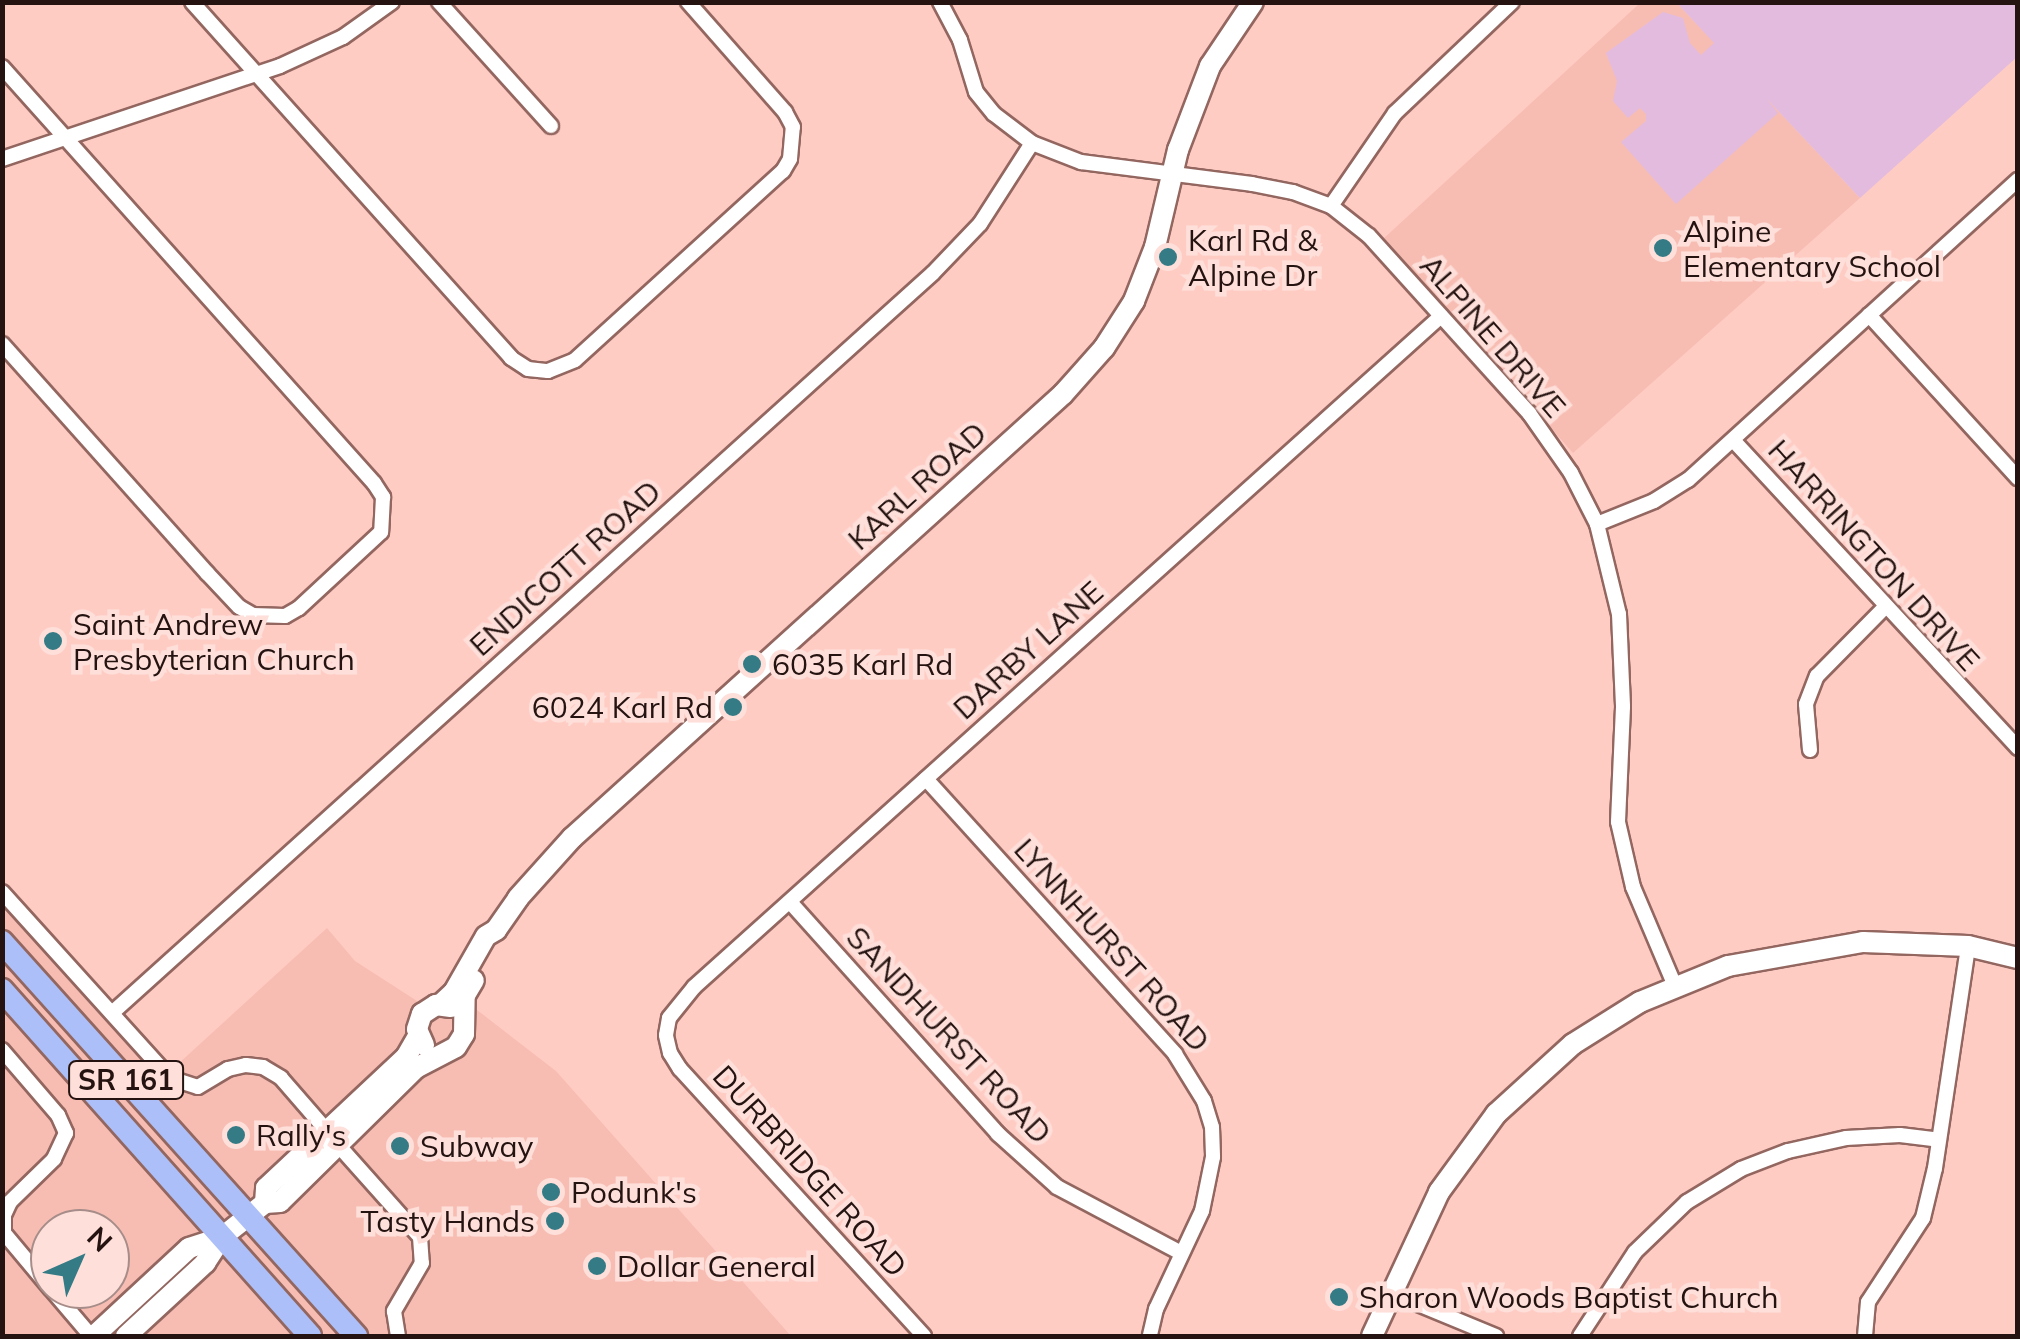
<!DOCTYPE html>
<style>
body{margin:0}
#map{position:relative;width:2020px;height:1339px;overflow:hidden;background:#ffccc4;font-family:Mulish,sans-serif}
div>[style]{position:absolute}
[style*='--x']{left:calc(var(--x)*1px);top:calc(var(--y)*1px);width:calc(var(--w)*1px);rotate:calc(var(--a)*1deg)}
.built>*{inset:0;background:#f7bdb3}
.green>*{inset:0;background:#e2bbde}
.roads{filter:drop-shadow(2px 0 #936760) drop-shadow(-2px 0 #936760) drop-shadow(0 2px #936760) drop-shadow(0 -2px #936760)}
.street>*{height:14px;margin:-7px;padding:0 7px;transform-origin:7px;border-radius:7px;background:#fff}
.secondary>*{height:20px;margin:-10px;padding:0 10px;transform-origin:10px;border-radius:10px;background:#fff}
.primary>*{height:22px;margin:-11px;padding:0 11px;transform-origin:11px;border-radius:11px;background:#adbff8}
.dots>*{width:28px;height:28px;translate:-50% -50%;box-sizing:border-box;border:5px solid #fedfda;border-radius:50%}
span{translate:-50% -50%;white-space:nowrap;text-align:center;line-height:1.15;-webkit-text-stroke:9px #fedfda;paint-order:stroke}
.shield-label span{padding:2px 8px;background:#fedfda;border:2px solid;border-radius:8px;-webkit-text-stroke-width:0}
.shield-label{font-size:28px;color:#241310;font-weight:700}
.poi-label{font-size:30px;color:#241310}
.left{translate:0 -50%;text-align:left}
.right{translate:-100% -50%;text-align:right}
.street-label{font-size:30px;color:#241310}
.frame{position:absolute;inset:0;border:5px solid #241310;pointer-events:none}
.north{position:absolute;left:30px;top:1209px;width:100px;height:100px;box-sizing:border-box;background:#fedfda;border:2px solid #a78d89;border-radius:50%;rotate:45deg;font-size:28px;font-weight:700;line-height:40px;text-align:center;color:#241310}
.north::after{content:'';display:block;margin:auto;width:35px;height:45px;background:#347b86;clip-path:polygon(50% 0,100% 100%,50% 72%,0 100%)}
</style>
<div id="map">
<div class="built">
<i style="clip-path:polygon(1640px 3px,1677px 3px,1860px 198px,1573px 453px,1383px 239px)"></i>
<i style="clip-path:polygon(evenodd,2px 894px,167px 1074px,327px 928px,355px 961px,442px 1017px,459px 996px,556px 1071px,791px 1336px,3px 1336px,2px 894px,50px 1229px,110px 1229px,110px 1289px,50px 1289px,50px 1229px)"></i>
</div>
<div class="green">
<i style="clip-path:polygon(1677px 3px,2017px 3px,2017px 57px,1860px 198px,1766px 98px,1778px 113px,1676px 204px,1621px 142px,1646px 121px,1646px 114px,1640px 108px,1628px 118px,1613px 101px,1617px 81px,1606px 53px,1663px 12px,1683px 18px,1690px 43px,1701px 55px,1714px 43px)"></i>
</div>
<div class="roads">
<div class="street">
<i style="--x:192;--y:2;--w:478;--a:48.1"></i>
<i style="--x:511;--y:358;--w:20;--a:33"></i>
<i style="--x:528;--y:369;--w:20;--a:6"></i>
<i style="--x:548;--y:371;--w:29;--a:-22"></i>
<i style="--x:575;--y:360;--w:281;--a:-42.3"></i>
<i style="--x:783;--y:171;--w:14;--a:-60"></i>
<i style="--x:790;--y:159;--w:32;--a:-85"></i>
<i style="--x:793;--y:127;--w:17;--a:-118"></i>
<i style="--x:785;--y:112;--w:147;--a:-131.4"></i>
<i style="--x:439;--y:2;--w:167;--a:47.9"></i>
<i style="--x:940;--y:2;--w:43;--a:62.2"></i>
<i style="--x:960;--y:40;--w:54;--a:72.9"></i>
<i style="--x:976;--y:92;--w:28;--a:51"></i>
<i style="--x:994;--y:114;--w:48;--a:37.3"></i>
<i style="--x:1032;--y:143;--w:53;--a:21.2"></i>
<i style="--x:1081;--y:162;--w:172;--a:7.3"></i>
<i style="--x:1252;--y:184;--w:42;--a:11"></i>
<i style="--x:1293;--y:192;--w:40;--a:20.2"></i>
<i style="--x:1331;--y:206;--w:48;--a:38.3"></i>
<i style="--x:1369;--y:236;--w:239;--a:47.9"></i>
<i style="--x:1529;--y:413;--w:73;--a:55"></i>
<i style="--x:1571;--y:473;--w:57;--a:63"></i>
<i style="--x:1597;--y:524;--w:93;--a:76.3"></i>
<i style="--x:1619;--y:614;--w:93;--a:87.5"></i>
<i style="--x:1623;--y:707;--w:115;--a:92.5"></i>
<i style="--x:1618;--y:822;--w:67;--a:77"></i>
<i style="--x:1633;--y:887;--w:108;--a:67"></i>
<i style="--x:2;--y:67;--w:558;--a:48.2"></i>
<i style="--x:374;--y:483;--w:17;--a:57"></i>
<i style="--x:383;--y:497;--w:35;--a:93"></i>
<i style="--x:381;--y:532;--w:112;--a:137.2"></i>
<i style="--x:299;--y:608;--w:16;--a:150"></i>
<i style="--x:285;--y:616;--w:32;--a:-178"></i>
<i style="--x:253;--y:615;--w:16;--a:-150"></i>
<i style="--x:239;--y:607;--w:47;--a:-133.3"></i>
<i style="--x:207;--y:573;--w:307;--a:-131.8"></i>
<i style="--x:2;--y:159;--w:293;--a:-18.5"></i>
<i style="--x:280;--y:66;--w:69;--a:-24.7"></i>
<i style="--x:343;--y:37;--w:60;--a:-35.5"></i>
<i style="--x:1331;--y:206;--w:113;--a:-55.5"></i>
<i style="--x:1395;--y:113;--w:161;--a:-43.5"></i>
<i style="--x:1869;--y:315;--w:221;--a:47.6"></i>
<i style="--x:1733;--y:440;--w:420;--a:47.2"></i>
<i style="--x:1597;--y:524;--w:61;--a:-22"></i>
<i style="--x:1654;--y:501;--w:40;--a:-32"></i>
<i style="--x:1688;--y:480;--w:446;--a:-42.3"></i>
<i style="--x:1810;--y:750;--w:46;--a:-95"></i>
<i style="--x:1806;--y:704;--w:30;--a:-69"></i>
<i style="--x:1817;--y:676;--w:95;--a:-45.4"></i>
<i style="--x:926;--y:779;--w:371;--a:47.8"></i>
<i style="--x:1175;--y:1054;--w:55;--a:58.3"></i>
<i style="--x:1204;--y:1101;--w:27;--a:73"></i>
<i style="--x:1212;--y:1127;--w:30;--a:88"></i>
<i style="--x:1213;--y:1157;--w:55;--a:101.5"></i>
<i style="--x:1202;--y:1211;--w:108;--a:115.1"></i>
<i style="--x:1156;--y:1309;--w:28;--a:103"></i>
<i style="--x:2;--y:892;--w:251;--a:47.9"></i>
<i style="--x:170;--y:1078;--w:29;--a:18"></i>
<i style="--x:198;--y:1087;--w:35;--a:-31"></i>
<i style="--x:228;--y:1069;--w:18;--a:-13"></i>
<i style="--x:246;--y:1065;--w:17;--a:7"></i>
<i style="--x:263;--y:1067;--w:21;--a:31"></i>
<i style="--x:281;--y:1078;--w:70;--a:49"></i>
<i style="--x:790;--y:902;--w:312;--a:48.1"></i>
<i style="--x:998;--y:1134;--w:79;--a:41.9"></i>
<i style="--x:1057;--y:1187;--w:140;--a:28"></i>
<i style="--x:112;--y:1013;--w:1105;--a:-42.03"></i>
<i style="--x:933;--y:273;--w:68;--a:-46.2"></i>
<i style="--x:980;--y:224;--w:96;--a:-57.3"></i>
<i style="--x:2;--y:1050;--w:86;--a:49.3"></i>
<i style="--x:58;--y:1115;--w:20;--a:66"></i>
<i style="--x:66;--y:1133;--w:29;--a:115"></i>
<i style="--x:54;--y:1159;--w:62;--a:135.7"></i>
<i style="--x:10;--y:1202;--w:14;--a:115"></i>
<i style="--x:4;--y:1215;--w:18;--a:90"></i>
<i style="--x:4;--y:1233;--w:72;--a:50.1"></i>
<i style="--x:339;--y:1146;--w:122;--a:48.3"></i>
<i style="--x:420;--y:1237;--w:26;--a:86"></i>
<i style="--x:422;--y:1263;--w:56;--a:120.3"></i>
<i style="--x:394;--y:1311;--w:25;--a:81"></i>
<i style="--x:51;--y:1289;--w:62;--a:49.6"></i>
<i style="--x:1389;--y:1292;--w:116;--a:22.4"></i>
<i style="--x:924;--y:1336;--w:362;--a:-132.4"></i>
<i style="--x:680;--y:1069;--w:19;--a:-122"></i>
<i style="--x:670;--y:1053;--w:18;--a:-103"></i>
<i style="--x:666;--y:1035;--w:17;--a:-80"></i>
<i style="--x:669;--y:1018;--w:40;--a:-51"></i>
<i style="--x:694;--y:987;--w:1004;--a:-41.93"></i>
<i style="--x:1580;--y:1336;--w:100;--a:-56.8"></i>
<i style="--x:1635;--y:1252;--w:72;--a:-43.9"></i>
<i style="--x:1687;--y:1202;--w:63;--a:-31.4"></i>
<i style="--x:1741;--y:1169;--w:50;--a:-21"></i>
<i style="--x:1788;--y:1151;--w:59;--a:-12.6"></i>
<i style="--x:1846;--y:1138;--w:54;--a:-3.2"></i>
<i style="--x:1900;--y:1135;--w:39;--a:7"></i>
<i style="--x:1865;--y:1336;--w:34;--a:-85"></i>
<i style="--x:1868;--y:1302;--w:100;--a:-56.8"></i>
<i style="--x:1923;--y:1218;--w:51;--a:-76.5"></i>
<i style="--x:1935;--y:1168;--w:224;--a:-81.5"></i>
</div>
<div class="secondary">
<i style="--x:440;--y:1005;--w:19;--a:-43"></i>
<i style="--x:454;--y:992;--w:64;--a:-60.3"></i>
<i style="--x:486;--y:936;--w:12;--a:-31"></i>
<i style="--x:496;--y:930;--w:39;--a:-55"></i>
<i style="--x:518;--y:898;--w:81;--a:-48"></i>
<i style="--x:572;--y:838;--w:662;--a:-42.12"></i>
<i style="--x:1063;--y:394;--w:62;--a:-48.3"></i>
<i style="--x:1104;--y:348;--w:56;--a:-57.4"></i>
<i style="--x:1134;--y:301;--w:58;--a:-68.7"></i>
<i style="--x:1155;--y:247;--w:100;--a:-76.7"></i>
<i style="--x:1178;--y:150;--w:90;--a:-69.1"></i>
<i style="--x:1210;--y:66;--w:77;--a:-56.1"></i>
<i style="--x:424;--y:1045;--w:17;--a:-114"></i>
<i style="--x:417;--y:1029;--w:16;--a:-72"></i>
<i style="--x:422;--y:1014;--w:17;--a:-33"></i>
<i style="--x:436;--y:1005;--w:15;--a:8"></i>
<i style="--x:265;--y:1203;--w:15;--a:-86"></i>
<i style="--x:266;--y:1188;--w:192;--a:-43.1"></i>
<i style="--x:406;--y:1057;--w:24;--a:-60"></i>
<i style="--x:94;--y:1336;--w:129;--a:-42.8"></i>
<i style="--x:189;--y:1248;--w:35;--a:-18"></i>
<i style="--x:222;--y:1237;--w:55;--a:-38.3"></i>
<i style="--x:265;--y:1203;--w:15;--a:-4"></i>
<i style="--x:280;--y:1202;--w:191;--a:-44.6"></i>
<i style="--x:416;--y:1068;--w:45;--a:-27.7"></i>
<i style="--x:456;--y:1047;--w:15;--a:-58"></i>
<i style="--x:464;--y:1034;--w:39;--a:-89"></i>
<i style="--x:465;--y:995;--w:17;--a:-59"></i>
<i style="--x:126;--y:1336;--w:108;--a:-42.7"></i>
<i style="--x:205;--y:1263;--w:31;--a:-57"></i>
<i style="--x:1372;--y:1336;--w:159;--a:-65"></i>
<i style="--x:1439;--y:1192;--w:97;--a:-53.8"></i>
<i style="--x:1496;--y:1114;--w:104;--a:-42.3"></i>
<i style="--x:1573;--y:1044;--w:79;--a:-32.1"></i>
<i style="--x:1640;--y:1002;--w:95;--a:-22.2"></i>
<i style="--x:1728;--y:966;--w:137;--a:-10.1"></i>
<i style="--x:1863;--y:942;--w:105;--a:2.2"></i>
<i style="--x:1968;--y:946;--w:51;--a:13.5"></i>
</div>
<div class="primary">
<i style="--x:2;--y:942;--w:530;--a:48.06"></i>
<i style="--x:2;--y:990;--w:463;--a:48.3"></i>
</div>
</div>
<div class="dots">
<i style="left:1663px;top:248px;background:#347b86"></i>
<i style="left:1168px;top:257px;background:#347b86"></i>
<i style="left:53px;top:641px;background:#347b86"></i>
<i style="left:752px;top:664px;background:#347b86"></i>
<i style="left:733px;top:707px;background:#347b86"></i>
<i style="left:236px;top:1135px;background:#347b86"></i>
<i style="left:400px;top:1146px;background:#347b86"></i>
<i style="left:551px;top:1192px;background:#347b86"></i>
<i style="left:555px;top:1221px;background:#347b86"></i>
<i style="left:597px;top:1266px;background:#347b86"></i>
<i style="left:1339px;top:1297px;background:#347b86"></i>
</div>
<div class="shield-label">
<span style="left:126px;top:1080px">SR 161</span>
</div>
<div class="poi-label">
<span class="left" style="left:1683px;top:248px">Alpine<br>Elementary School</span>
<span class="left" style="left:1188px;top:257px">Karl Rd &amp;<br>Alpine Dr</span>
<span class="left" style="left:73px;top:641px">Saint Andrew<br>Presbyterian Church</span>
<span class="left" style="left:772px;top:664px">6035 Karl Rd</span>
<span class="right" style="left:713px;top:707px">6024 Karl Rd</span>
<span class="left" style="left:256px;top:1135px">Rally's</span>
<span class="left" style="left:420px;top:1146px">Subway</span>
<span class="left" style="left:571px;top:1192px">Podunk's</span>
<span class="right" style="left:535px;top:1221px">Tasty Hands</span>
<span class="left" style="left:617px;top:1266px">Dollar General</span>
<span class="left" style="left:1359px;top:1297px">Sharon Woods Baptist Church</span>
</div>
<div class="street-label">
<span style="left:1493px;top:336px;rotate:49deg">ALPINE DRIVE</span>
<span style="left:917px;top:486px;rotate:-42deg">KARL ROAD</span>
<span style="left:1874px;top:555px;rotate:48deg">HARRINGTON DRIVE</span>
<span style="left:565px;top:568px;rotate:-42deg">ENDICOTT ROAD</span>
<span style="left:1028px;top:650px;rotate:-42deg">DARBY LANE</span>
<span style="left:1112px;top:945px;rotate:48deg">LYNNHURST ROAD</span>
<span style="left:949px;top:1035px;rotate:47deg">SANDHURST ROAD</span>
<span style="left:810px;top:1171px;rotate:48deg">DURBRIDGE ROAD</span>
</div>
<div class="frame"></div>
<div class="north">N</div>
</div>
